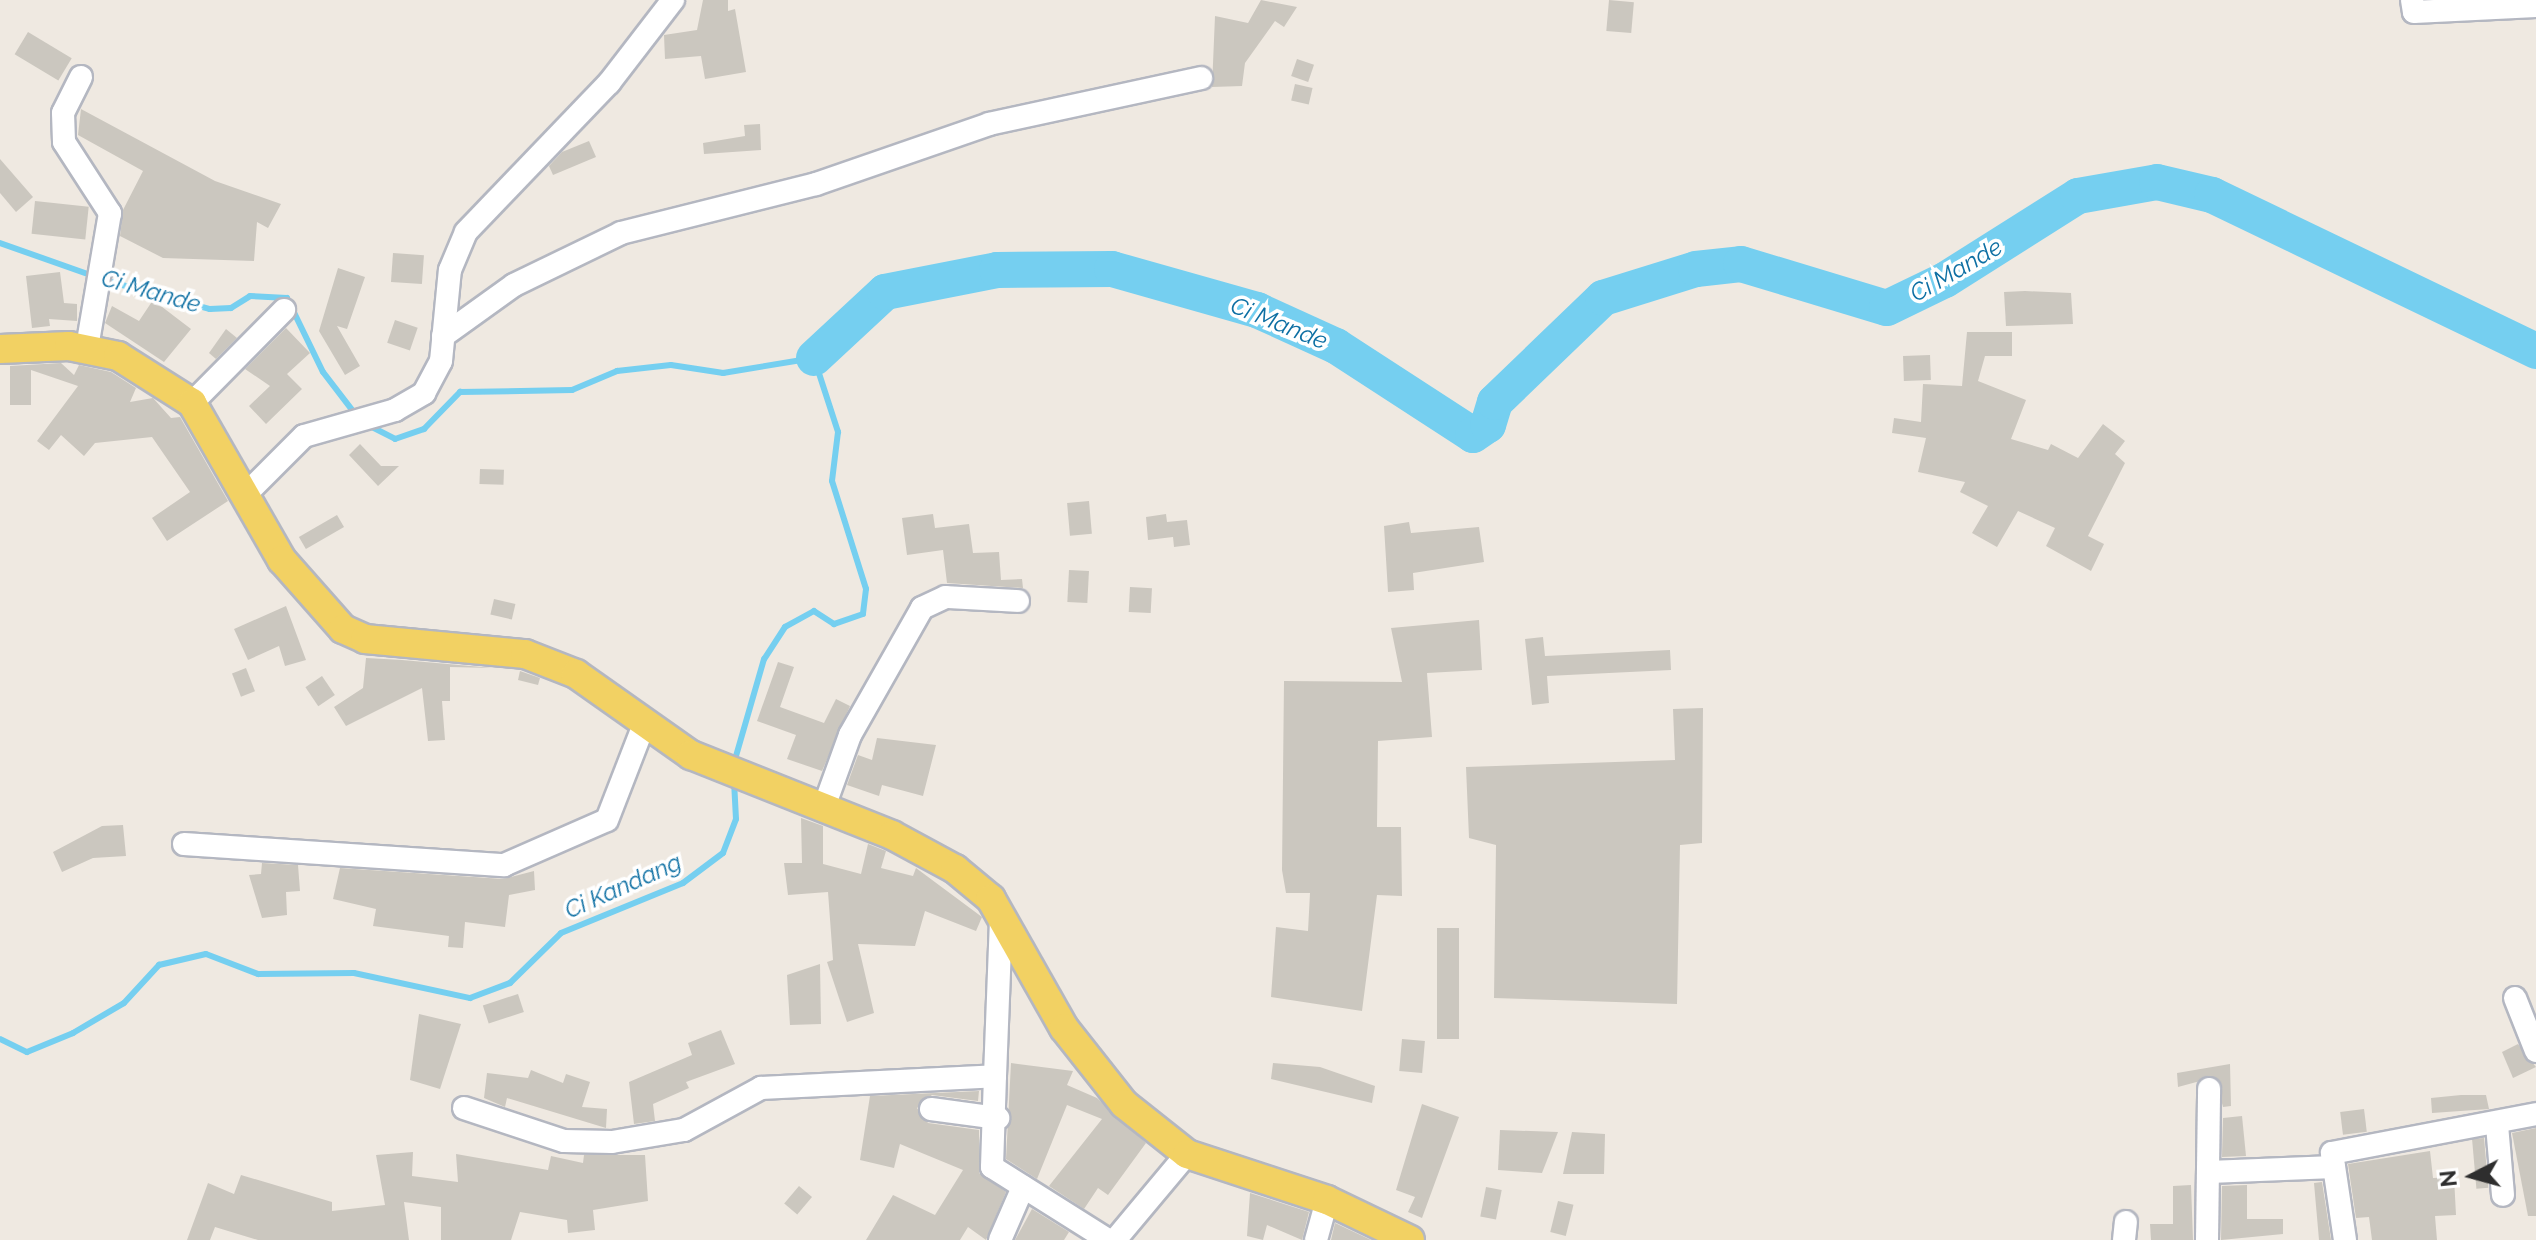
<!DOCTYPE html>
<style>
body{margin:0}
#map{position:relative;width:2536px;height:1240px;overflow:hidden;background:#efe9e1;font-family:Raleway,sans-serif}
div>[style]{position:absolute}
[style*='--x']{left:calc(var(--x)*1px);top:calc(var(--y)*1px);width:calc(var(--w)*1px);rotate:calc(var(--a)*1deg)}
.stream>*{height:6px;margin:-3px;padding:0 3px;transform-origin:3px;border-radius:3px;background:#75cff0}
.river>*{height:36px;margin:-18px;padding:0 18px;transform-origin:18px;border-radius:18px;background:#75cff0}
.building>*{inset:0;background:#cbc7bf;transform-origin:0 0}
.roads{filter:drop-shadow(2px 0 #b4b7c1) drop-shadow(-2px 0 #b4b7c1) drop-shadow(0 2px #b4b7c1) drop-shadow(0 -2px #b4b7c1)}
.minor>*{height:22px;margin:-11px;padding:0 11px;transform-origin:11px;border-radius:11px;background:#fff}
.major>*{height:28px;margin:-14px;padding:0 14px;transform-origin:14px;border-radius:14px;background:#f2d163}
span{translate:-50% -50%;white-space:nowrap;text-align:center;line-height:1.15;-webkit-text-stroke:7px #fff;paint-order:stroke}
.water-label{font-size:24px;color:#0d6fa3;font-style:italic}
.north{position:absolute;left:2432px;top:1136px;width:80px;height:80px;-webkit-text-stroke:6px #fff;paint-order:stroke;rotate:264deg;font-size:22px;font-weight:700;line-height:32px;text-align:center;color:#2e2e2e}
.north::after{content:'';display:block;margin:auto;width:28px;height:36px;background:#2e2e2e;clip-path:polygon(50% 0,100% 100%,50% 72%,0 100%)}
</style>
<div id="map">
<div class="stream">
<i style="--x:0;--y:243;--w:99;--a:19.5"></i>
<i style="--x:104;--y:280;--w:110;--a:15.3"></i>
<i style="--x:210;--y:309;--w:21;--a:-3"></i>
<i style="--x:231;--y:308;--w:22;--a:-32"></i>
<i style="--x:250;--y:296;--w:37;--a:3"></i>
<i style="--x:287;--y:298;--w:82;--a:64.1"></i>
<i style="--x:323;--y:372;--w:54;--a:52.5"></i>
<i style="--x:364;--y:423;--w:35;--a:27"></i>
<i style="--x:395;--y:439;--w:31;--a:-19"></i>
<i style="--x:424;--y:429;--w:52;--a:-45.8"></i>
<i style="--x:460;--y:392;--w:112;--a:-1"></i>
<i style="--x:572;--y:390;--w:49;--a:-22.9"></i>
<i style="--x:617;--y:371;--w:54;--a:-6.3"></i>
<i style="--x:671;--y:365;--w:53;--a:8.7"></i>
<i style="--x:723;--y:373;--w:92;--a:-9.4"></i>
<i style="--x:814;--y:358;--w:78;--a:72"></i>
<i style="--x:838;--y:432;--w:49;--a:97"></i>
<i style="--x:832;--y:481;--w:113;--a:72.5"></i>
<i style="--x:866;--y:589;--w:25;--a:97"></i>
<i style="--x:863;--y:614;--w:31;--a:161"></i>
<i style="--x:834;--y:624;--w:24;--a:-147"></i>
<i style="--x:814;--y:611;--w:33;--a:151"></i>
<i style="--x:785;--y:627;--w:38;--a:123"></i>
<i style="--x:764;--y:659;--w:108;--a:106.1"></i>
<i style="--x:0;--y:1039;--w:30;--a:26"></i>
<i style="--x:27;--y:1052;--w:50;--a:-22.4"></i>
<i style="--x:73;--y:1033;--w:59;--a:-30.5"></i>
<i style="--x:124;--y:1003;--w:52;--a:-47.4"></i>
<i style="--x:159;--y:965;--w:48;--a:-13.2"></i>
<i style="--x:206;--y:954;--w:56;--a:21"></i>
<i style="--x:258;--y:974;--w:96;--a:-0.6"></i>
<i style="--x:354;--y:973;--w:119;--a:12.2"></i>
<i style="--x:470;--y:998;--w:43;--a:-20.6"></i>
<i style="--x:510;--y:983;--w:71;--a:-44.4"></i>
<i style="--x:561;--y:933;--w:132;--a:-22.3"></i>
<i style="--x:683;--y:883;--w:50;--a:-36.9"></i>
<i style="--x:723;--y:853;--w:36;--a:-69"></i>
<i style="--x:736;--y:819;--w:36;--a:-93"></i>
</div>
<div class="river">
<i style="--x:814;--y:358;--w:97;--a:-42.9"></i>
<i style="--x:885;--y:292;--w:114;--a:-11.1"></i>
<i style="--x:997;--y:270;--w:115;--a:-0.5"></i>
<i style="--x:1112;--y:269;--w:151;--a:15.8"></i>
<i style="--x:1257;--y:310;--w:87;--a:24.5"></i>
<i style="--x:1336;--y:346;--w:163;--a:33"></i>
<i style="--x:1473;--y:435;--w:18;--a:-34"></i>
<i style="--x:1488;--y:425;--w:24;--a:-73"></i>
<i style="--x:1495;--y:402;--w:150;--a:-43.9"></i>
<i style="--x:1603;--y:298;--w:97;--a:-17.3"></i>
<i style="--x:1696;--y:269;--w:45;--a:-6.3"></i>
<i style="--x:1741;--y:264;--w:152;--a:16.8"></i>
<i style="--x:1887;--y:308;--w:64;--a:-25.8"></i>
<i style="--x:1945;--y:280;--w:157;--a:-32.3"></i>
<i style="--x:2078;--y:196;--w:80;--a:-10"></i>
<i style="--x:2157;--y:182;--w:57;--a:13.3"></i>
<i style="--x:2212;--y:195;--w:360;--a:25.7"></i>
</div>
<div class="building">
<i style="clip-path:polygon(703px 0,728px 0,728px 11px,735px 9px,746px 72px,705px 79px,701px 56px,665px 59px,664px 35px,697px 30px)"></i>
<i style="clip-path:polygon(1261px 0,1297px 7px,1284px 27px,1275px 21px,1245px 63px,1242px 86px,1212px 87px,1215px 16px,1248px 23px)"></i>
<i style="left:1609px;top:0;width:25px;height:31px;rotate:5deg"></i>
<i style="left:28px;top:32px;width:51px;height:26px;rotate:31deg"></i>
<i style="left:1297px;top:59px;width:18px;height:18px;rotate:19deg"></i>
<i style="left:1295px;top:84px;width:18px;height:17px;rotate:13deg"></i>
<i style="clip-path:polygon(81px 109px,215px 181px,281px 204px,268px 228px,257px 222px,254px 261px,163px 258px,120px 236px,123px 210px,143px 171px,78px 135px)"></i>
<i style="clip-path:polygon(760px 124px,761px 150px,704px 154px,703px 143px,745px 136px,744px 125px)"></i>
<i style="clip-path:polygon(589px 141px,596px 157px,553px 175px,549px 166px,562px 152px)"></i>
<i style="clip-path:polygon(0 159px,33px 197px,16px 212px,0 193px)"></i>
<i style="left:35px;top:201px;width:54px;height:33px;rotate:6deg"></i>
<i style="left:393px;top:253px;width:31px;height:29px;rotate:4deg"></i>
<i style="clip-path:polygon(338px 268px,365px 277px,347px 329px,337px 326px,360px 366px,345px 375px,319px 331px)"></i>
<i style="clip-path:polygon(60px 272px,64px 303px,77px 304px,77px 321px,49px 319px,50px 326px,32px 328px,26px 276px)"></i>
<i style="clip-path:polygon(2025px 291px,2071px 293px,2073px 324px,2006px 326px,2004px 292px)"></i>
<i style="clip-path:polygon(153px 300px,191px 329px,164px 362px,105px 323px,112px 306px,139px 321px)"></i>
<i style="left:395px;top:320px;width:24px;height:24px;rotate:19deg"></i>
<i style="clip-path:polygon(286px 328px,310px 353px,287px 374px,302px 389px,266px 424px,249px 406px,270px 386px,245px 369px)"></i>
<i style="clip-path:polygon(226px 329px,237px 338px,216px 359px,209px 353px)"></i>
<i style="clip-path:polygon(1967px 332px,2012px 332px,2012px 356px,1985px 356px,1978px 381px,2026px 400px,2011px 439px,2048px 450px,2051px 444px,2078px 458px,2103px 424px,2125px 441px,2115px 454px,2125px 463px,2088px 536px,2104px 544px,2091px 571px,2046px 546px,2055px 528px,2018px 511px,1997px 547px,1972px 533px,1988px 506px,1960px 492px,1965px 482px,1918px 472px,1926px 438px,1892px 433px,1894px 418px,1921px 422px,1923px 384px,1962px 386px)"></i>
<i style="left:1930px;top:355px;width:25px;height:27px;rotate:88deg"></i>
<i style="clip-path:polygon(61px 363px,74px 375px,79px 365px,111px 372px,136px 388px,130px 402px,153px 398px,171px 418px,180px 417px,228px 501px,167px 541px,152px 518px,190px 492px,152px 437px,95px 443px,84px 456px,61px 435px,49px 450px,37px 441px,78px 386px,31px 370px,31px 405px,10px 405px,10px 366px)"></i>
<i style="clip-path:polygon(360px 444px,381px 466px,399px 466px,378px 486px,349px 455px)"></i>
<i style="left:480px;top:469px;width:24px;height:15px;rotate:2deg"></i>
<i style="left:1089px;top:501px;width:33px;height:22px;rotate:85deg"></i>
<i style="clip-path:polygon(933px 514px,935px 528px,969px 524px,973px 553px,999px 552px,1001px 580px,1022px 579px,1023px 588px,947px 583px,943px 550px,907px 555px,902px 518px)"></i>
<i style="clip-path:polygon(1166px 514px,1167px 522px,1187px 520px,1190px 545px,1174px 547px,1173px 537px,1148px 540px,1146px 517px)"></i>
<i style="left:337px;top:515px;width:14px;height:44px;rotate:60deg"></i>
<i style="clip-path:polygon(1409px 522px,1411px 533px,1479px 527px,1484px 562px,1413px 573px,1414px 590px,1388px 592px,1384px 526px)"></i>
<i style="left:1069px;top:570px;width:20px;height:32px;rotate:3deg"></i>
<i style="left:1130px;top:587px;width:22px;height:25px;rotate:3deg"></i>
<i style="left:494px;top:599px;width:22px;height:16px;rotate:13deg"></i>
<i style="clip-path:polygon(286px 606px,306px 660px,285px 666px,279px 646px,248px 660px,234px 629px)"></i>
<i style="clip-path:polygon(1479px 620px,1482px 670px,1427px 673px,1432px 737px,1378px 741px,1377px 827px,1401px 827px,1402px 896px,1377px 895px,1362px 1011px,1271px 997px,1276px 927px,1308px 931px,1310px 893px,1286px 893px,1282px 870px,1284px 681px,1402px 682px,1391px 628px)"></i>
<i style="clip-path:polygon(1543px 637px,1545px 656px,1670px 650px,1671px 670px,1547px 676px,1549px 703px,1532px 705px,1525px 639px)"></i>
<i style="clip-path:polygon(366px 658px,402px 660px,493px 668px,450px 667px,450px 701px,442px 701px,445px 740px,428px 741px,422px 688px,346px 726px,334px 707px,363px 688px)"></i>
<i style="clip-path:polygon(778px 662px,794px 667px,780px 707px,824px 723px,836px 699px,850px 706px,822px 771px,787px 759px,796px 735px,757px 721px)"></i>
<i style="left:246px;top:668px;width:25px;height:15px;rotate:69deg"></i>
<i style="clip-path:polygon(520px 671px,540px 678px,538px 685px,518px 680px)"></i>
<i style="left:322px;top:676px;width:23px;height:20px;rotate:56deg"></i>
<i style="clip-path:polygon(1703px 708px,1702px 843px,1680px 845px,1677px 1004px,1494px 998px,1496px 845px,1469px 838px,1466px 767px,1675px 760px,1673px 709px)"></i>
<i style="clip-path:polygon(877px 738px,936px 745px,923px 796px,882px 785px,879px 796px,847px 785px,858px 755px,872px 760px)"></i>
<i style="clip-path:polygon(801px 818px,823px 826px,823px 864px,861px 874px,868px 844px,886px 851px,881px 868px,913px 876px,916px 868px,982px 917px,976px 931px,925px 911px,915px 946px,858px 944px,874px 1013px,847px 1022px,827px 962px,833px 960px,828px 892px,788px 895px,784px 863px,802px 863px)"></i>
<i style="clip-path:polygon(123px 825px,126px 856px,93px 858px,62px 872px,53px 852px,102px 826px)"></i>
<i style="clip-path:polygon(262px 863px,298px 865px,300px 891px,286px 892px,287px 915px,262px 918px,249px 875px,261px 874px)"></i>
<i style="clip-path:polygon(340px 868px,503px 879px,534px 871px,535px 890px,509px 895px,505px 927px,465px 922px,463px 948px,448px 947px,449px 936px,373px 926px,376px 909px,333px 899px)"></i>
<i style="left:1437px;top:928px;width:22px;height:111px"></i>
<i style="clip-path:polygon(820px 964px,821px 1024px,790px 1025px,787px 975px)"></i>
<i style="left:518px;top:994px;width:19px;height:37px;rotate:72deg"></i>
<i style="clip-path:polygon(419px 1014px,461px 1024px,440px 1089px,410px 1080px)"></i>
<i style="clip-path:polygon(721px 1030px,735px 1064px,686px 1082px,689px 1088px,653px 1104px,655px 1121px,634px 1124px,629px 1082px,692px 1055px,688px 1043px)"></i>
<i style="left:1402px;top:1039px;width:23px;height:32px;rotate:5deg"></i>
<i style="clip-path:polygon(2518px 1044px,2536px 1067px,2513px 1078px,2502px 1052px)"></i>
<i style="clip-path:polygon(1011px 1063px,1073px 1071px,1067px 1085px,1097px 1098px,1146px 1143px,1108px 1195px,1098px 1188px,1084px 1209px,1049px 1186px,1102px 1119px,1067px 1105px,1037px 1179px,1006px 1159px)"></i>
<i style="clip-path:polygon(1273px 1063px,1320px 1067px,1375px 1086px,1372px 1103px,1271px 1079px)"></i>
<i style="clip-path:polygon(2230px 1064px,2231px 1106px,2223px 1107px,2215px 1077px,2178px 1087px,2177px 1073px)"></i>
<i style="clip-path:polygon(531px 1070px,563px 1083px,566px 1074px,590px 1082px,582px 1107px,607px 1109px,606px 1128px,507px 1098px,505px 1107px,484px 1098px,487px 1073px,528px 1078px)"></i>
<i style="clip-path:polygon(979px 1091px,978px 1101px,932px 1095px,917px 1108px,928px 1123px,979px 1130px,979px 1173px,1006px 1192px,986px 1240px,968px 1227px,960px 1240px,866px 1240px,893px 1195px,935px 1215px,963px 1170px,900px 1144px,894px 1168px,860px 1160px,870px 1096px)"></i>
<i style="clip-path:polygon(2461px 1095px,2486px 1095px,2489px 1109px,2432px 1113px,2431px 1098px)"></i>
<i style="clip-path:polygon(1422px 1104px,1459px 1117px,1422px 1218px,1408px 1212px,1415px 1197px,1396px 1190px)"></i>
<i style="left:2364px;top:1109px;width:23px;height:24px;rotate:83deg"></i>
<i style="clip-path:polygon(2242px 1116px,2246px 1156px,2222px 1157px,2223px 1118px)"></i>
<i style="clip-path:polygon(2536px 1128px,2536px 1216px,2528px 1216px,2512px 1133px)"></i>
<i style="clip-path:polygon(1500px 1130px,1558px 1132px,1542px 1173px,1498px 1170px)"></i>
<i style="clip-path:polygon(1572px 1132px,1605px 1134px,1604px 1174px,1563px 1174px)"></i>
<i style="left:2484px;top:1138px;width:50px;height:12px;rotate:85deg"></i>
<i style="clip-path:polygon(2430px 1151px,2433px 1178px,2454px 1177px,2456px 1215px,2435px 1216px,2437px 1240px,2372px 1240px,2369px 1217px,2356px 1218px,2348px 1164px)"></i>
<i style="clip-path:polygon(413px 1152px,412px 1176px,458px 1182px,456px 1154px,548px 1170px,551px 1156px,583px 1163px,584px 1155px,645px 1155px,648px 1201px,593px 1210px,595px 1230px,568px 1233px,567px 1220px,520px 1212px,511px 1240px,441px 1240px,441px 1207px,404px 1202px,409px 1240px,258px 1240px,215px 1227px,210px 1240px,187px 1240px,208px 1183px,234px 1194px,241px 1175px,332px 1202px,332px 1211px,385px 1205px,376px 1155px)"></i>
<i style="clip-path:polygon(2322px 1182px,2331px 1240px,2319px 1240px,2314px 1183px)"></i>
<i style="clip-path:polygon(2191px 1185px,2193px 1240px,2151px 1240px,2150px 1224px,2173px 1224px,2173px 1186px)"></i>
<i style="clip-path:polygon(2247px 1185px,2247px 1219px,2283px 1219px,2283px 1234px,2221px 1240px,2222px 1186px)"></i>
<i style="left:799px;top:1186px;width:17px;height:23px;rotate:40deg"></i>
<i style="left:1486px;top:1187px;width:16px;height:30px;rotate:11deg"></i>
<i style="clip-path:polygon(1250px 1193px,1309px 1212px,1302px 1240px,1267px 1225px,1263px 1240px,1247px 1236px)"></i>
<i style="left:1558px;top:1201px;width:16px;height:32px;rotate:14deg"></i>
<i style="clip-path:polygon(1032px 1209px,1069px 1232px,1064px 1240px,1015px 1240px)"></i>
<i style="clip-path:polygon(1335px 1223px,1371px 1240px,1331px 1240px)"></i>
</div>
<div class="roads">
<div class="minor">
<i style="--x:2412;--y:0;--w:12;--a:81"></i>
<i style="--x:2414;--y:12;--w:122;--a:-2.8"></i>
<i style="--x:81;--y:77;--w:40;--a:116.6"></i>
<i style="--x:63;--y:113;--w:29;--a:88"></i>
<i style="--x:64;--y:142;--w:85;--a:57.1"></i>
<i style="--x:110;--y:213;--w:136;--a:99.7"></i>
<i style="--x:443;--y:336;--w:87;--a:-35.7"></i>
<i style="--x:514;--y:285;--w:119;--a:-25.9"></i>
<i style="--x:621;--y:233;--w:201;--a:-14.1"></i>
<i style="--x:816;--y:184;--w:183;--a:-19.1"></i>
<i style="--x:989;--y:124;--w:217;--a:-12.2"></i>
<i style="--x:192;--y:403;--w:131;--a:-45.3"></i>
<i style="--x:245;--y:495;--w:83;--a:-45"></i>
<i style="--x:304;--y:436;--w:95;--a:-15.9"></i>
<i style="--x:395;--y:410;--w:34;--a:-30"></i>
<i style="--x:424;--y:393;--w:36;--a:-62"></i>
<i style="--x:441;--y:361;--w:91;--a:-84.4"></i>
<i style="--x:450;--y:270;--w:41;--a:-67.2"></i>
<i style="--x:466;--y:232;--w:207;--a:-46.2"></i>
<i style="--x:609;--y:83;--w:105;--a:-52.4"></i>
<i style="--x:824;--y:807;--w:77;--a:-70.1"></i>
<i style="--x:850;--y:735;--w:146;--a:-60.4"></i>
<i style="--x:922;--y:608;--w:26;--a:-25"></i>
<i style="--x:946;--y:597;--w:72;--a:3.2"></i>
<i style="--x:184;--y:844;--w:321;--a:3.8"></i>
<i style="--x:504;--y:865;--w:112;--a:-23.6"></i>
<i style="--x:607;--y:820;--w:100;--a:-68.8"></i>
<i style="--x:2515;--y:998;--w:57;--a:68.4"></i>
<i style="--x:995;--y:1076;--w:91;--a:91.9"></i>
<i style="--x:992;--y:1167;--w:137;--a:32.2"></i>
<i style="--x:464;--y:1108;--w:105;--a:18.3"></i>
<i style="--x:564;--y:1141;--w:48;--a:1.2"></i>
<i style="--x:612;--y:1142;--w:73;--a:-9.5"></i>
<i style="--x:684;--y:1130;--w:88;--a:-28.6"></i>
<i style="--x:761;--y:1088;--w:234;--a:-2.9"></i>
<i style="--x:995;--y:1076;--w:159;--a:-87.8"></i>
<i style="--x:931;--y:1109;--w:68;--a:7.7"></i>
<i style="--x:2497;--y:1125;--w:70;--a:85.1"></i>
<i style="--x:2209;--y:1172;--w:125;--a:-2.3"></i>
<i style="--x:1000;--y:1240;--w:58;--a:-66.5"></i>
<i style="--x:1115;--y:1240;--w:112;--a:-50.1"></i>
<i style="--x:1316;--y:1240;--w:41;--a:-74.6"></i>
<i style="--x:2124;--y:1240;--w:18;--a:-84"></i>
<i style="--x:2207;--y:1240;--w:151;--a:-89.2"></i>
<i style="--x:2345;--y:1240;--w:88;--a:-98.5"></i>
<i style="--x:2332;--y:1153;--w:208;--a:-10.8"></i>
</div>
<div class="major">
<i style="--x:0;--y:349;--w:69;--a:-2.5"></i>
<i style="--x:69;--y:346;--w:50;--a:11.5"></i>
<i style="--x:118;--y:356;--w:88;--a:32.4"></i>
<i style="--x:192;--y:403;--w:181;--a:60.2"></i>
<i style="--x:282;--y:560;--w:92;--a:48.5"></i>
<i style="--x:343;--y:629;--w:24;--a:24"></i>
<i style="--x:365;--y:639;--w:161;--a:5.4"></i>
<i style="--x:525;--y:654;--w:55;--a:21.4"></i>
<i style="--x:576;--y:674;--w:141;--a:35.2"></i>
<i style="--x:691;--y:755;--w:216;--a:21.7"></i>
<i style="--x:892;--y:835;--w:72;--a:28.4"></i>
<i style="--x:955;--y:869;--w:47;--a:39.8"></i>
<i style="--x:991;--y:899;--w:148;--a:60.5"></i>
<i style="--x:1064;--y:1028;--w:97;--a:51.7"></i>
<i style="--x:1124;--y:1104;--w:80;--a:38.4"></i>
<i style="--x:1187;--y:1154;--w:147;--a:18.2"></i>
<i style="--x:1327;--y:1200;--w:92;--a:25.7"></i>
</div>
</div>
<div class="water-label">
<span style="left:1956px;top:270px;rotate:-30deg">Ci Mande</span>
<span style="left:151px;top:291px;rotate:16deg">Ci Mande</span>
<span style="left:1279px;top:323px;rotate:22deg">Ci Mande</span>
<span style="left:623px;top:886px;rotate:-24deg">Ci Kandang</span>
</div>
<div class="north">N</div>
</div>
